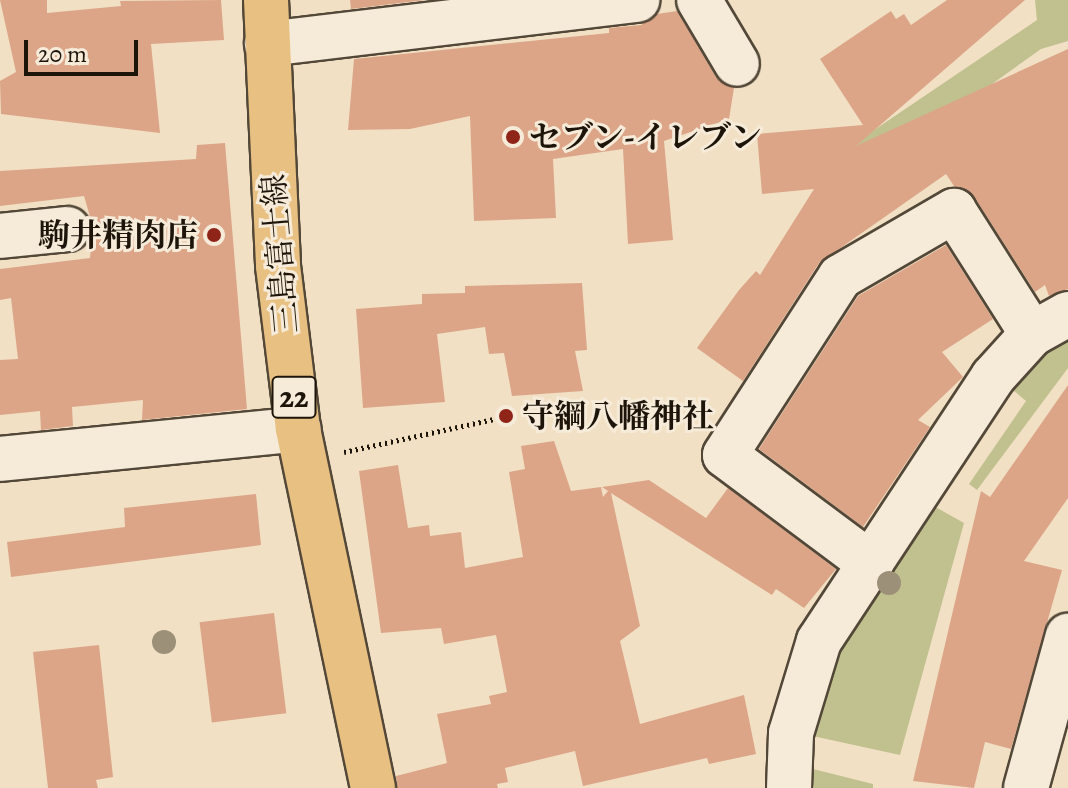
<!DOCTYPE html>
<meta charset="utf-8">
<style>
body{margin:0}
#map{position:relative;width:1068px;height:788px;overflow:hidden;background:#f1e0c4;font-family:Alegreya,"Noto Serif JP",serif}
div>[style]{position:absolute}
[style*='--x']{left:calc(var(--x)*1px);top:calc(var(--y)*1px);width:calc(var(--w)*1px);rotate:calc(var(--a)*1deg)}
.green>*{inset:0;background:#c1c08f}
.building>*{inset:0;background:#dca588;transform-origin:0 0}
.path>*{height:5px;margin-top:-2.5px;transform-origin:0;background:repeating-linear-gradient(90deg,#1e150a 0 2px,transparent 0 6px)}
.roads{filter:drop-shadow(2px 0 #534838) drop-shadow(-2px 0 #534838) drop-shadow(0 2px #534838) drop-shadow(0 -2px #534838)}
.minor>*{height:44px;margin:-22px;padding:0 22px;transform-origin:22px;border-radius:22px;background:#f6ebd9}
.major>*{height:44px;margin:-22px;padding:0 22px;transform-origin:22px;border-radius:22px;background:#e8c082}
.trees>*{width:24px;height:24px;margin:-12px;border-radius:50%;background:#9c9178}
.dots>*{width:22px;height:22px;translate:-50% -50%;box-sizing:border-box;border:4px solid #f6ebd9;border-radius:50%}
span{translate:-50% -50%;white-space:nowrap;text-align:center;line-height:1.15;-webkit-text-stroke:6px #f6ebd9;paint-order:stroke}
.shield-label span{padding:2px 6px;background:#f6ebd9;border:2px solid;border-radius:6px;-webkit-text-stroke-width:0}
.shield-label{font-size:30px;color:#1e150a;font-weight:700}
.poi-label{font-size:32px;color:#1e150a;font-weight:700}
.left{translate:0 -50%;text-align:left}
.right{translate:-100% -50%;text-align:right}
.street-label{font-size:32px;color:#1e150a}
.scale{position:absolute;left:24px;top:40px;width:114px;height:36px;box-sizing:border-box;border:4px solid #1e150a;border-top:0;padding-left:10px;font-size:24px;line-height:28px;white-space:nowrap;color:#1e150a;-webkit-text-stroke:6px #f6ebd9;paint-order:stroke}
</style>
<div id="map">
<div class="green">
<i style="clip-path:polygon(1035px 0,1068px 0,1068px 41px,1041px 49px,867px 173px,849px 147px,1037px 20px)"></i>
<i style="clip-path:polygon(1068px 333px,1068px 368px,977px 490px,969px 484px,1026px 401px,1007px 385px,1035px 352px)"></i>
<i style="clip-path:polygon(930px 504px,964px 523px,900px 755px,808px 735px,833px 642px)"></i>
<i style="clip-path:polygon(805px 767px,873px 784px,873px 788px,797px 788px)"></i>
</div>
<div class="building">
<i style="clip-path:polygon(0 0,47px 0,47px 13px,121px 6px,120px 1px,221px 0,224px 40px,151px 44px,160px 133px,1px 114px,0 81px,16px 72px)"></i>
<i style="clip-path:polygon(350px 0,425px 0,351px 9px)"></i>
<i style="clip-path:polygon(947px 0,1025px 0,856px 146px,1068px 49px,1068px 289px,1049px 296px,1045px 285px,1035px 292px,975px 198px,954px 186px,946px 174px,819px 263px,743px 381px,697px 348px,739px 290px,756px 271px,760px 275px,814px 189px,762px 194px,757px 134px,863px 125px,820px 59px,891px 11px,896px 19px,904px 14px,911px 25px)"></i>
<i style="clip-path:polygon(677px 11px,716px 77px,734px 88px,729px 119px,664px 141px,673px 240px,628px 244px,623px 149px,553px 159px,556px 218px,474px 221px,470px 116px,410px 129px,348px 130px,354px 59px,609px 33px,609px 28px,641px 25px,657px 14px)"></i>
<i style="clip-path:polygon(225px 143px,247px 409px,142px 420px,143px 400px,72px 407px,73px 426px,41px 430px,40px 411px,0 415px,0 360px,18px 359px,11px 298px,0 300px,0 269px,90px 258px,93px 227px,84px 196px,0 206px,0 171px,196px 159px,197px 145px)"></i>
<i style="clip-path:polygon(946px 245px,993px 319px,942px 352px,963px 377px,918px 420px,930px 427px,863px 527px,759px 449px,858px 296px)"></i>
<i style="clip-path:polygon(582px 283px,587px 350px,575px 351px,583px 391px,512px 396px,504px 353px,489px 354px,485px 327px,437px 334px,445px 402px,363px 408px,356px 309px,422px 304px,422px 294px,465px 293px,465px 286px)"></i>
<i style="clip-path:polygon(1068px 385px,1068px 498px,1024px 561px,1062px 570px,1011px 749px,985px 742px,974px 788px,913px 781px,981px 491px,990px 497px)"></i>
<i style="clip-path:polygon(554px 441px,571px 491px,601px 487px,603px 497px,608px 491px,602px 487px,649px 480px,706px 518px,728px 488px,836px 569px,804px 608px,776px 589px,772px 595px,611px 493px,640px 626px,620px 641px,640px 724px,744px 695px,756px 754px,709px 764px,707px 758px,583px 786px,575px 751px,505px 768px,508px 782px,497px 784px,498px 788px,397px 788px,396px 776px,447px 763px,437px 714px,491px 704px,489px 696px,507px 692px,496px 635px,444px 644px,441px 628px,381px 633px,359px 471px,398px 465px,408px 528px,429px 525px,430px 536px,461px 532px,465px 568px,523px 557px,509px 472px,525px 469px,521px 446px)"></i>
<i style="clip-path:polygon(256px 494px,261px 545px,11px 577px,7px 542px,125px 527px,124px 508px)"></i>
<i style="left:274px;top:613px;width:101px;height:75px;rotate:83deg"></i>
<i style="clip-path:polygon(99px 645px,113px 777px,96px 780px,98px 788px,48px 788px,33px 652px)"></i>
</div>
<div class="path">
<i style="--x:344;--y:452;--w:163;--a:-12.4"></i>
</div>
<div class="roads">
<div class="minor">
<i style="--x:699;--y:0;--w:74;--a:59.3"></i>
<i style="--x:267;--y:44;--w:373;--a:-6.8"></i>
<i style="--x:0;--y:236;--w:68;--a:-5.9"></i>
<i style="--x:0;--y:459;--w:300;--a:-5.7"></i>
<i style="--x:871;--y:564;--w:182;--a:-143.3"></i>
<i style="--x:725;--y:455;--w:212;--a:-57.1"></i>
<i style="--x:840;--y:277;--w:132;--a:-30.1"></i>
<i style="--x:954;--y:211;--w:146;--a:57.6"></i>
<i style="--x:789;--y:788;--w:55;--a:-87.9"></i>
<i style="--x:791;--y:733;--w:96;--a:-73.1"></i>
<i style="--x:819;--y:641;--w:316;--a:-56.6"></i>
<i style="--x:993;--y:377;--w:58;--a:-47.8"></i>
<i style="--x:1032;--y:334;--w:41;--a:-29.1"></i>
<i style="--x:1026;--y:788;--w:158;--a:-74.6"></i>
</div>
<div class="major">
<i style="--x:266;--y:0;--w:266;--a:87.4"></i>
<i style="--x:278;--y:266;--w:164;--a:83"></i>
<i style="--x:298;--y:429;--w:367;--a:78.2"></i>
</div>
</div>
<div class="trees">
<i style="left:889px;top:583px"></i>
<i style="left:164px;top:642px"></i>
</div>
<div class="dots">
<i style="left:513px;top:137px;background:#8f2418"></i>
<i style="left:214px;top:235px;background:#8f2418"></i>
<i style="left:506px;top:416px;background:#8f2418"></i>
</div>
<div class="shield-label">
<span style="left:294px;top:397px">22</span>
</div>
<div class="poi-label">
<span class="left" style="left:529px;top:137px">セブン-イレブン</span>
<span class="right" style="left:198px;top:235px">駒井精肉店</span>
<span class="left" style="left:522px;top:416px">守綱八幡神社</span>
</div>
<div class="street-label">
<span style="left:280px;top:254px;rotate:-95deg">三島富士線</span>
</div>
<div class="scale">20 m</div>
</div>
